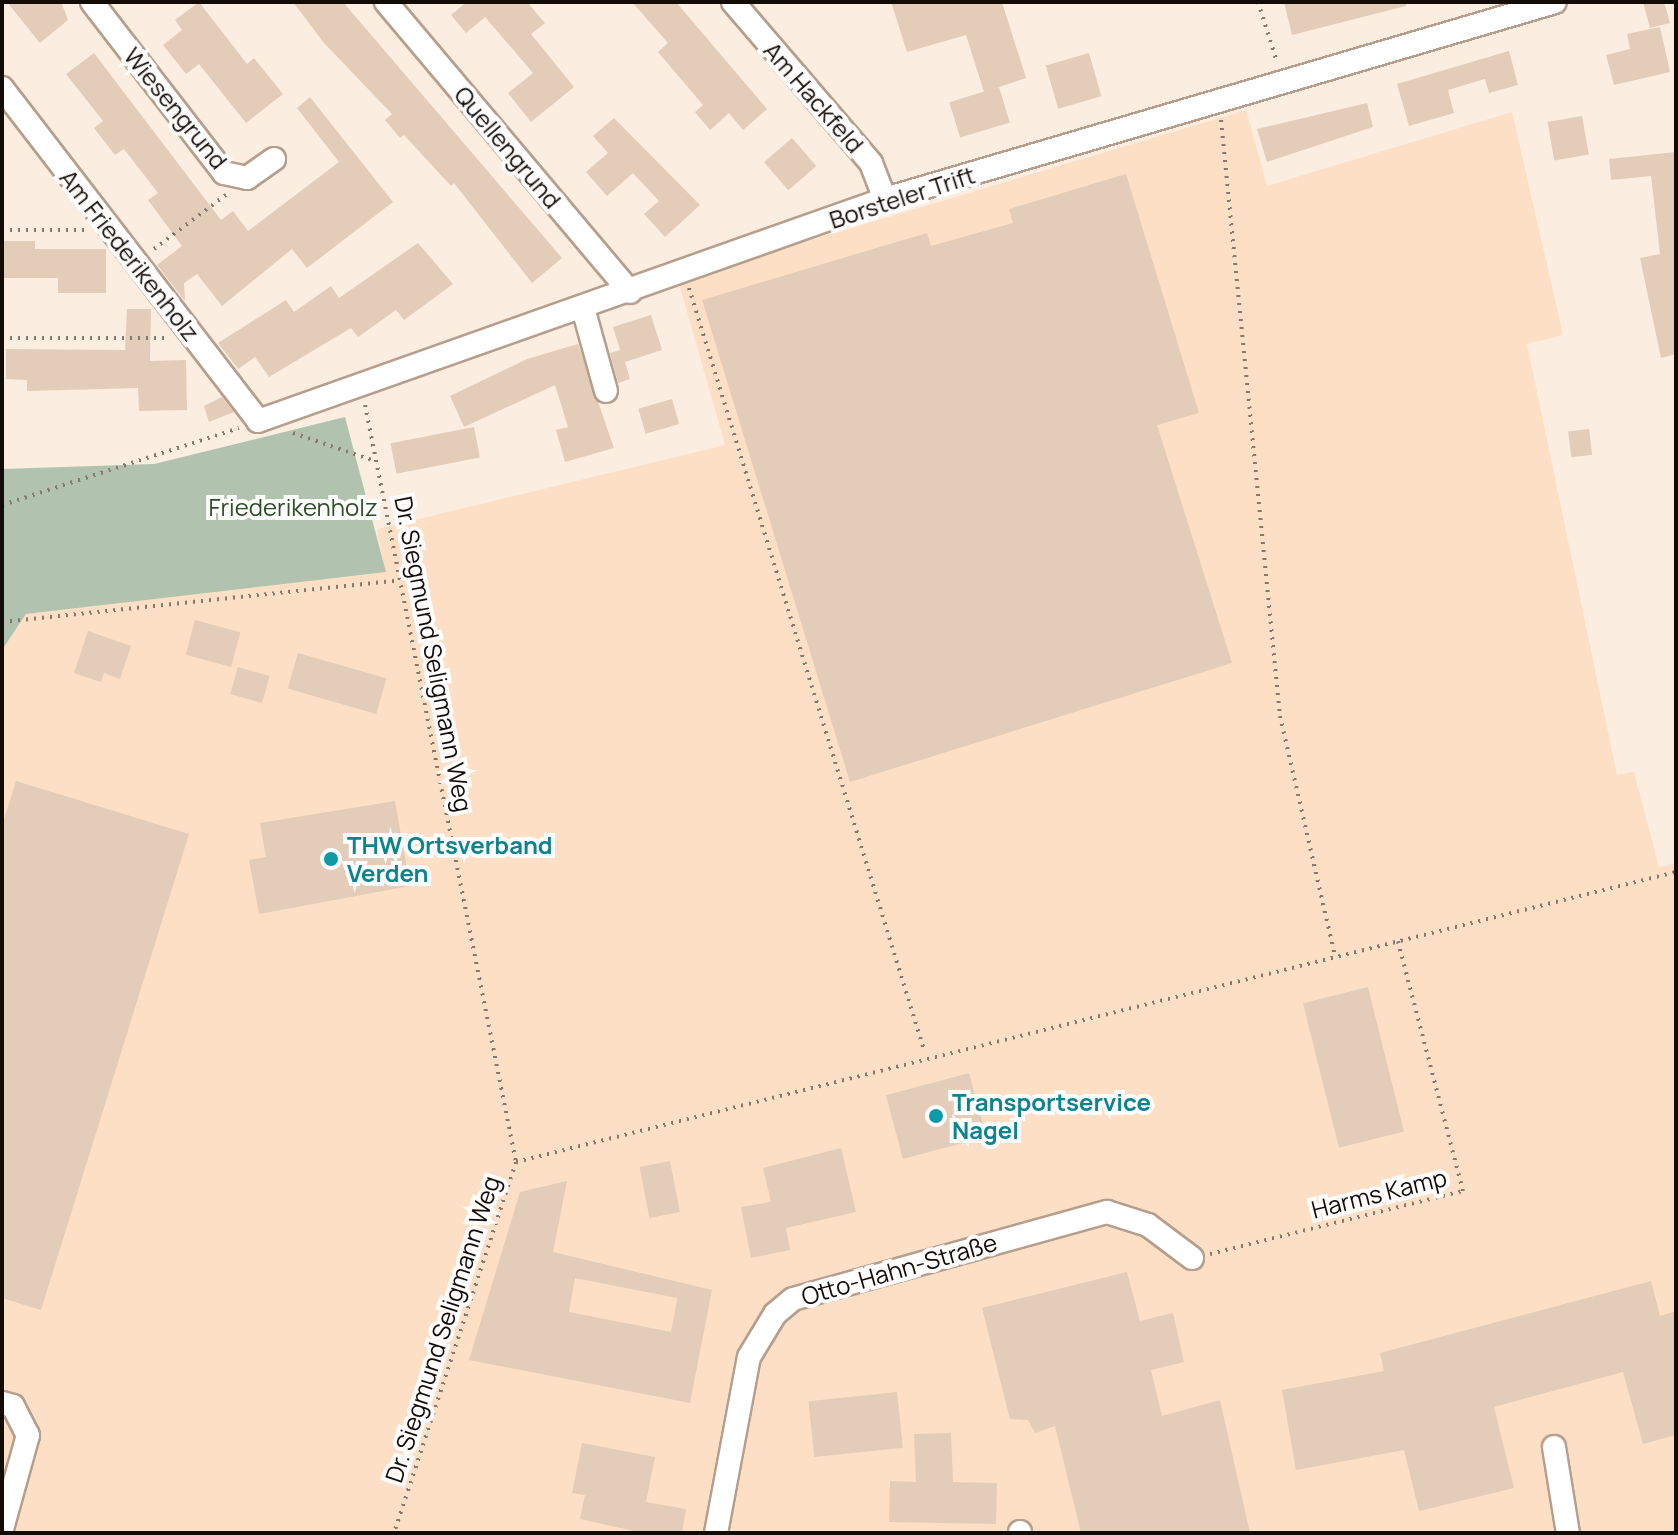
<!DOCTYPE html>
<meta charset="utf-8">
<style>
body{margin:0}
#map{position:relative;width:1678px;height:1535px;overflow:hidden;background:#fcede1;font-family:Manrope,sans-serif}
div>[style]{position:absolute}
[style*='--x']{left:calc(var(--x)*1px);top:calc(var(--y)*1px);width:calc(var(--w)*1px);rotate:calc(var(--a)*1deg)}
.built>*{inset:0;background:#fddfc5}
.green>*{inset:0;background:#b1c3ae}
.building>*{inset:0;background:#e3ccb8;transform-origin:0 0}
.path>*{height:4px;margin-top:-2px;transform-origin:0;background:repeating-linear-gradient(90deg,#84786f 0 2px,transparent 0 8px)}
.roads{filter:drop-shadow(2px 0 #b59f8c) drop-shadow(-2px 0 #b59f8c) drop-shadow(0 2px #b59f8c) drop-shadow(0 -2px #b59f8c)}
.minor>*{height:22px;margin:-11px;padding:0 11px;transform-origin:11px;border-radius:11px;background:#fff}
.dots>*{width:22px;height:22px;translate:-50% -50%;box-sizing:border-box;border:4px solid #fdfdfd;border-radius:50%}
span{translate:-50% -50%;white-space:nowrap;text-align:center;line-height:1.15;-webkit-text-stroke:8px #fdfdfd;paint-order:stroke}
.street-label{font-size:24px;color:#130b05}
.park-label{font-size:24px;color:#2e4e27}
.culture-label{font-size:24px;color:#0d838f;font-weight:700}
.left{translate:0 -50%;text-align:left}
.frame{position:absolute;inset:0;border:4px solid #130b05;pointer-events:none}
</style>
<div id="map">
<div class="built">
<i style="clip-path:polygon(1246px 110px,1267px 186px,1512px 112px,1563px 335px,1527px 344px,1617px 775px,1634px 772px,1659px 867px,1676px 863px,1676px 1533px,2px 1533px,2px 650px,26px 614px,385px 572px,377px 529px,725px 445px,678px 280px)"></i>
</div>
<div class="green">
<i style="clip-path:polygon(345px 417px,386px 572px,26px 614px,2px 650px,2px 469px,154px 464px)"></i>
</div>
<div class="building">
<i style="clip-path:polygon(7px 2px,61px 2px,68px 20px,40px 43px)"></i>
<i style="clip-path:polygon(199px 2px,247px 64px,254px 58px,283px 94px,246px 123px,199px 64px,186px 74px,163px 45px,182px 30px,175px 20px)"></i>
<i style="clip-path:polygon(293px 2px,343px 2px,562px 258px,532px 283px,454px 183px,451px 186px,404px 135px,400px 138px,385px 120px,392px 114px,324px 43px)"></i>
<i style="clip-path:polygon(467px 2px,527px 2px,545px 23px,531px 34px,574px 87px,531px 122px,508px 93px,533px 73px,485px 17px,466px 33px,451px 15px)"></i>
<i style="clip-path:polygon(632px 2px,676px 2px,767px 109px,743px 130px,729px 113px,710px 130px,695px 112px,703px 105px,658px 52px,668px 43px)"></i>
<i style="clip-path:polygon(891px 2px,1002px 2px,1026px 78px,984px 92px,966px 35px,907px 52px)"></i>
<i style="clip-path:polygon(1284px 2px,1406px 2px,1406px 6px,1292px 35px)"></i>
<i style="clip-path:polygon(1643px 2px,1664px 2px,1670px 23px,1650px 28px)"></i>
<i style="clip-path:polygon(1660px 27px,1670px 72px,1614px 85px,1606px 55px,1630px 49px,1627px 34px)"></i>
<i style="clip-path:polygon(1509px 51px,1518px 85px,1489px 93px,1485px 79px,1448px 90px,1454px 113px,1409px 126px,1397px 84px)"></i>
<i style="clip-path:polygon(94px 53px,221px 220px,233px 211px,248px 231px,339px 162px,297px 108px,310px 97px,393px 202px,307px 268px,292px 249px,222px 306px,197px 274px,184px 283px,185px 301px,157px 265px,182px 246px,148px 200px,158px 193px,124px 149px,115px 155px,94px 128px,103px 121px,66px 74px)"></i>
<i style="left:1089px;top:53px;width:45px;height:45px;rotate:74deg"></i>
<i style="left:999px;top:87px;width:37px;height:52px;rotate:73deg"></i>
<i style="clip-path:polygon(1367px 103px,1373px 127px,1267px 162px,1257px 129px)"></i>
<i style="left:1582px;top:116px;width:39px;height:35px;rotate:80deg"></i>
<i style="clip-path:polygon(614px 118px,700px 205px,665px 237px,644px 214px,659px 201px,633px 173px,607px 196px,586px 172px,608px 153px,593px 136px)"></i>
<i style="left:792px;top:138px;width:37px;height:37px;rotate:49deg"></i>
<i style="clip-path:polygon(1676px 152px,1676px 354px,1661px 358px,1640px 258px,1660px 254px,1651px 176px,1611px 180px,1609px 159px)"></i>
<i style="clip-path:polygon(1126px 174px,1199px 413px,1157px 425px,1232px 663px,850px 782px,702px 300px,927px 233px,931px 246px,1013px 223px,1009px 209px)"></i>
<i style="clip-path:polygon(2px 241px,35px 241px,35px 249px,106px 249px,106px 293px,58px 293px,58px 278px,2px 278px)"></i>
<i style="clip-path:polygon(418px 243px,453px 284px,404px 320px,396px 310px,358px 337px,351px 328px,269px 377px,255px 357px,238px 369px,218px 343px,286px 300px,294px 312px,331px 286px,339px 298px)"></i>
<i style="clip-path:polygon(127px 309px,151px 309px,150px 361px,186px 360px,187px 410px,139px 411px,138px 388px,27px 391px,27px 380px,6px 379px,6px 349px,125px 350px)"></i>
<i style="clip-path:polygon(651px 315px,662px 350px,625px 362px,630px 379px,618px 383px,610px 353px,620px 350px,613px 327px)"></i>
<i style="clip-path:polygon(578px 344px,614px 448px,565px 462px,556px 430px,568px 427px,555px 385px,464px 427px,450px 396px,527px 359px)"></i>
<i style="clip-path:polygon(222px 397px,234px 412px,209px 422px,204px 406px)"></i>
<i style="left:672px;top:399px;width:26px;height:35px;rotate:74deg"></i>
<i style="left:474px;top:427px;width:31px;height:85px;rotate:79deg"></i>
<i style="left:1589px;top:429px;width:26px;height:21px;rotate:83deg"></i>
<i style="left:195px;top:620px;width:47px;height:36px;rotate:15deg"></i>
<i style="clip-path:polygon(88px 631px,131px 646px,120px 679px,104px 673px,101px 682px,74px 673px)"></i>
<i style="left:298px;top:653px;width:92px;height:37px;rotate:16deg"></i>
<i style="left:238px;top:667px;width:33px;height:28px;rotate:16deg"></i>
<i style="clip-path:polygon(16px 781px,189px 834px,41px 1310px,2px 1298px,2px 826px)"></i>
<i style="clip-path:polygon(395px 801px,410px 886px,259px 914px,249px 860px,266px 857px,260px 823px)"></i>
<i style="left:1368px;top:987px;width:149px;height:67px;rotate:76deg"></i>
<i style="left:969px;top:1073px;width:66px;height:86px;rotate:75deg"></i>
<i style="clip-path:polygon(841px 1148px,856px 1212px,786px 1228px,790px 1250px,751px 1258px,741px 1207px,771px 1202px,763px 1168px)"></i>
<i style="left:670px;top:1161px;width:52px;height:31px;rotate:79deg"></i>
<i style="clip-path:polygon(evenodd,567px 1181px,553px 1252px,712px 1290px,690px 1403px,469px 1360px,520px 1192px,567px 1181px,575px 1278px,677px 1298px,679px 1289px,671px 1332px,569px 1312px,575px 1278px)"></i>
<i style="clip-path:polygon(1127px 1272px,1140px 1321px,1173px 1313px,1184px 1362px,1151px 1370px,1162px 1416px,1220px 1400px,1250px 1533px,1081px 1533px,1055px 1426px,1035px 1433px,1028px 1420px,1010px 1419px,982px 1308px)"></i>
<i style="clip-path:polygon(1651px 1281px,1660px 1316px,1676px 1311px,1676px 1435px,1643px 1444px,1623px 1372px,1494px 1407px,1514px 1488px,1419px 1511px,1404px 1450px,1296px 1470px,1282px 1390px,1384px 1371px,1380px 1353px)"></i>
<i style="left:897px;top:1392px;width:56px;height:89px;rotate:84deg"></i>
<i style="clip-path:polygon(951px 1433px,953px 1482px,997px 1483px,996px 1524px,889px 1522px,890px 1481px,916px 1482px,914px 1434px)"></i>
<i style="clip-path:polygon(582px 1443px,655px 1457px,646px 1502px,686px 1509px,682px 1533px,643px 1533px,580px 1519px,585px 1495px,572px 1493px)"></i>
</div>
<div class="path">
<i style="--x:1258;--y:2;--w:63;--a:72.4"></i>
<i style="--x:1221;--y:120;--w:599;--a:84.35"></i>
<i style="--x:1280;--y:716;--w:246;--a:77.1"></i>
<i style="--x:2;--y:230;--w:82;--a:0"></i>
<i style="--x:154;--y:249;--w:91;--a:-37"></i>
<i style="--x:689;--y:288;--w:797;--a:72.86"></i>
<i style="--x:2;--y:338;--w:166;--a:0"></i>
<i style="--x:365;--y:405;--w:772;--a:78.72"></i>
<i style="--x:516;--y:1162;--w:391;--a:108.2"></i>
<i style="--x:293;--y:433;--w:87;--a:18.9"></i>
<i style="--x:2;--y:505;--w:249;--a:-18"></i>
<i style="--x:2;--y:622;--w:400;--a:-6"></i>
<i style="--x:516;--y:1162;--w:1196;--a:-14.04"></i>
<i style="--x:1210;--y:1254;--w:261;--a:-14"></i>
<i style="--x:1463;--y:1191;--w:258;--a:-104.6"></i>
</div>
<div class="roads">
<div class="minor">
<i style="--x:92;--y:2;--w:216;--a:52.3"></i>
<i style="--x:224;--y:173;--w:24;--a:12"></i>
<i style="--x:247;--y:178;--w:33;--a:-35"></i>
<i style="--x:386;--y:2;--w:379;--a:49.9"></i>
<i style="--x:733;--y:2;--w:212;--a:49.4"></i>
<i style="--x:871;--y:163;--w:39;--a:69"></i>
<i style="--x:2;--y:88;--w:420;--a:52.4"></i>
<i style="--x:258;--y:421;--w:665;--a:-19.5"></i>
<i style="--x:885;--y:199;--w:698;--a:-16.38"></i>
<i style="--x:583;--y:308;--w:86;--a:74.5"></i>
<i style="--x:2;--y:1403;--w:11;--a:15"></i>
<i style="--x:13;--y:1406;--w:33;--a:63"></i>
<i style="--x:28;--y:1435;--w:98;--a:105.5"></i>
<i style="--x:1554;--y:1447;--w:87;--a:80.8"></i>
<i style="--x:1020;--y:1532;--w:1;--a:90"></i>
<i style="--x:716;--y:1533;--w:179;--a:-79.4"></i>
<i style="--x:749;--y:1357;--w:50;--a:-58.8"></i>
<i style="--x:775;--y:1314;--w:23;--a:-40"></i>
<i style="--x:793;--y:1299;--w:326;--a:-15.5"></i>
<i style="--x:1107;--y:1212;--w:43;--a:17.6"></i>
<i style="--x:1148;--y:1225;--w:55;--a:36.9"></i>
</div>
</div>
<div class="dots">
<i style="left:331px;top:859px;background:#0f9aa8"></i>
<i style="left:936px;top:1116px;background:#0f9aa8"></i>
</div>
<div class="street-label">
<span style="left:814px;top:97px;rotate:49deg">Am Hackfeld</span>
<span style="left:176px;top:108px;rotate:51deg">Wiesengrund</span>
<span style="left:508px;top:147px;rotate:50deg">Quellengrund</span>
<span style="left:902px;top:197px;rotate:-18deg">Borsteler Trift</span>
<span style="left:130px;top:255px;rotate:52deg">Am Friederikenholz</span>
<span style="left:434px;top:654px;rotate:79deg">Dr. Siegmund Seligmann Weg</span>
<span style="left:1379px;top:1193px;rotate:-14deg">Harms Kamp</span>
<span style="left:899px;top:1269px;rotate:-16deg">Otto-Hahn-Straße</span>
<span style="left:442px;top:1329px;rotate:-72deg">Dr. Siegmund Seligmann Weg</span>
</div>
<div class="park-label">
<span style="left:293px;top:507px">Friederikenholz</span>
</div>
<div class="culture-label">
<span class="left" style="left:347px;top:859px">THW Ortsverband<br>Verden</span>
<span class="left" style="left:952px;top:1116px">Transportservice<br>Nagel</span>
</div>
<div class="frame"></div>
</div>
